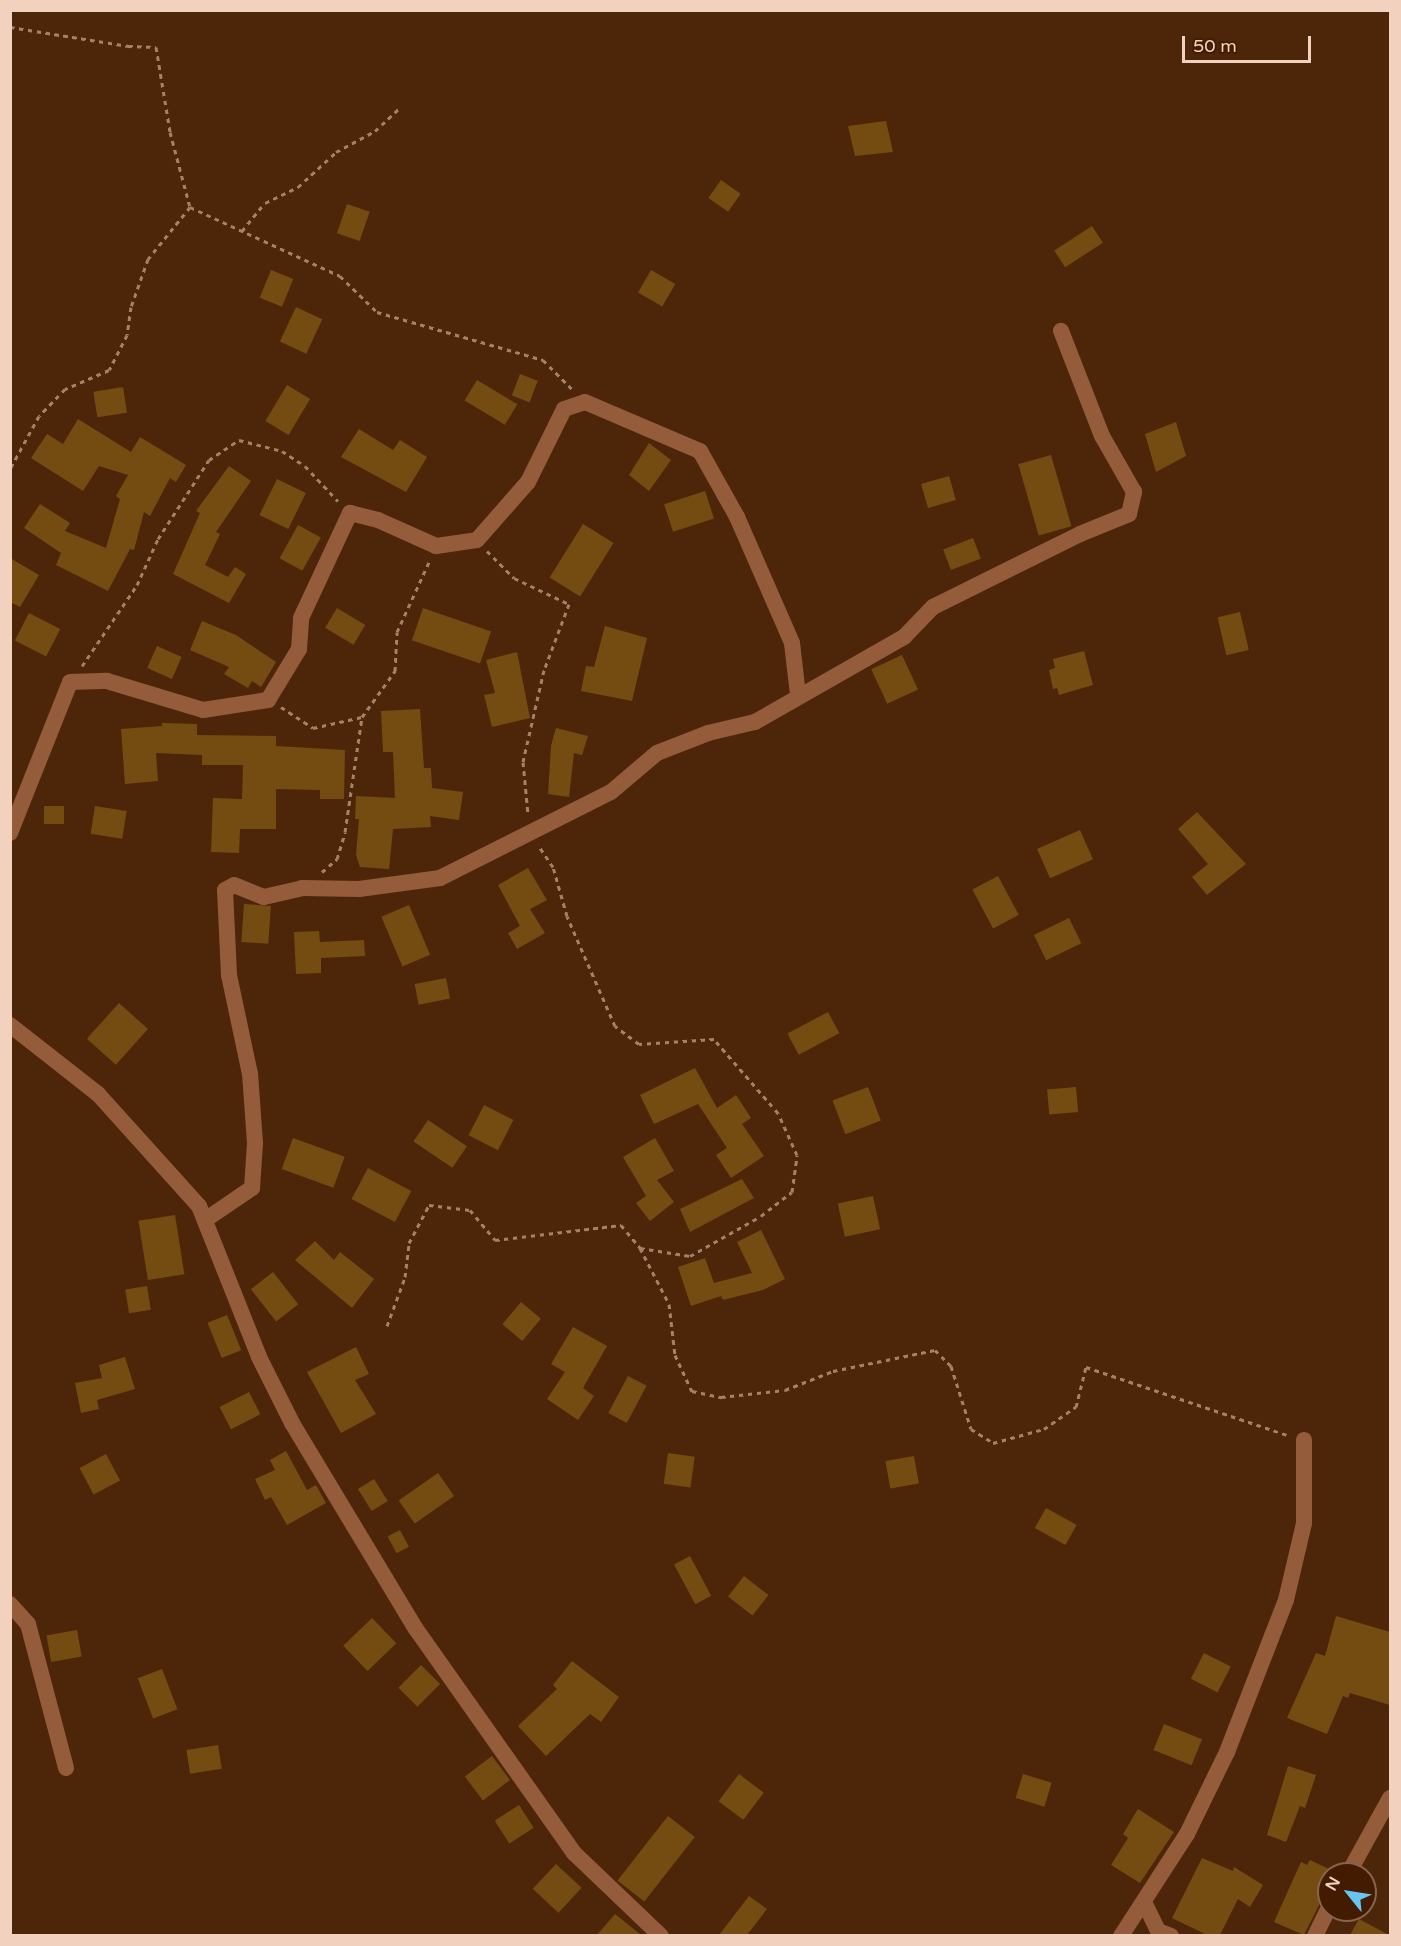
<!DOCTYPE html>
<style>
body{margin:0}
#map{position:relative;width:1401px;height:1946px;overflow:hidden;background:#4d260a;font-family:"Varela Round",sans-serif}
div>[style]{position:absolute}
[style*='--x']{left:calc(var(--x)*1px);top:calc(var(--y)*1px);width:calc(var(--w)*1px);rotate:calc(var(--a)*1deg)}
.building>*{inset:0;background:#744c12;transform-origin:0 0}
.path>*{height:3px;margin-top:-1.5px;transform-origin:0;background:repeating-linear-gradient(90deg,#a48169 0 4.5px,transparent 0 9px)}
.minor>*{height:16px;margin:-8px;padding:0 8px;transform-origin:8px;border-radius:8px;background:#945c3a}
span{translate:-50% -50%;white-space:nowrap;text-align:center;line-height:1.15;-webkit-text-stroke:4.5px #421b01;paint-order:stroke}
.frame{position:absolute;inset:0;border:12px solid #f2d2bf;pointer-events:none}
.north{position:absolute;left:1317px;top:1862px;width:60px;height:60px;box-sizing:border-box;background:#421b01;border:2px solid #88644d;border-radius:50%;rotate:300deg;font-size:16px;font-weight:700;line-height:24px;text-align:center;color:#f2d2bf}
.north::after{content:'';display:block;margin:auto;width:21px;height:27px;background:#68c4f0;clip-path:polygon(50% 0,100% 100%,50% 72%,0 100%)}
.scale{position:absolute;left:1182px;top:36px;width:129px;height:27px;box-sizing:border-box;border:3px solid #f2d2bf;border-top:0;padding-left:8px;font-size:18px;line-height:21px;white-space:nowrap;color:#f2d2bf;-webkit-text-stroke:4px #421b01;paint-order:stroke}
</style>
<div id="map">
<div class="building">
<i style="clip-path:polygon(886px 121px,893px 152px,855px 156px,848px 126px)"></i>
<i style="left:721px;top:180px;width:24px;height:22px;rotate:35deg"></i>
<i style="left:347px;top:204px;width:24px;height:31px;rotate:19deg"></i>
<i style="left:1092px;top:226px;width:20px;height:45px;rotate:57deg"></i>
<i style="left:271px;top:270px;width:24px;height:30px;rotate:22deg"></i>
<i style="left:651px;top:270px;width:28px;height:26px;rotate:30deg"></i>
<i style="left:296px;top:307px;width:29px;height:38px;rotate:25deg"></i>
<i style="left:520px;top:374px;width:19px;height:23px;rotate:21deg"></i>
<i style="left:477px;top:380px;width:47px;height:24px;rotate:31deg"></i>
<i style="left:287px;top:385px;width:27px;height:42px;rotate:31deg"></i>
<i style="left:123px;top:387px;width:26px;height:30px;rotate:81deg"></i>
<i style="clip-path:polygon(78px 419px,131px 452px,140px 437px,186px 465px,176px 482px,170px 478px,150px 516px,144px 512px,134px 550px,130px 549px,108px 591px,56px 565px,61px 553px,24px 528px,40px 504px,70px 523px,65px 531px,106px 548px,120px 499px,116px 496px,128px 475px,99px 466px,83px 491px,31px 458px,47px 434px,63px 444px)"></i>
<i style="clip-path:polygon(1176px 422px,1186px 456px,1156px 472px,1145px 434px)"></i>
<i style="clip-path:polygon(359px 429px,393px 450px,400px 440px,427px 457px,406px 492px,341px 457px)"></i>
<i style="clip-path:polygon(649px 443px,671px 460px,649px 491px,629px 475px)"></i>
<i style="left:1051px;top:455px;width:74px;height:34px;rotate:74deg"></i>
<i style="clip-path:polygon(229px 466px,251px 481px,216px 532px,220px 534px,205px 565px,228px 577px,235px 567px,246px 574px,229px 603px,173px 574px,200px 513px,196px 511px)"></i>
<i style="left:949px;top:476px;width:25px;height:29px;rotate:74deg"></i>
<i style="left:277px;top:479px;width:32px;height:40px;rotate:26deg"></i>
<i style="left:705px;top:491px;width:29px;height:43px;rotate:72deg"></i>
<i style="left:583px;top:524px;width:36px;height:63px;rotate:32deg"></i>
<i style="left:298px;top:525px;width:26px;height:38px;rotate:29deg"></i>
<i style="left:973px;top:538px;width:22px;height:32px;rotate:69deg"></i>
<i style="clip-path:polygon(10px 558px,39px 575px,20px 607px,10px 602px)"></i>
<i style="left:337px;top:608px;width:33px;height:23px;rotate:31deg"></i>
<i style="left:423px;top:608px;width:72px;height:34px;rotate:19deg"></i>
<i style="left:1240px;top:612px;width:39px;height:23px;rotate:77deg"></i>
<i style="left:29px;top:613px;width:35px;height:31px;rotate:27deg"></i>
<i style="clip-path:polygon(202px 621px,236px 635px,276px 662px,261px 687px,252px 681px,248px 688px,224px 674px,229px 667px,190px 650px)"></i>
<i style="clip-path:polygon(605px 626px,647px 638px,632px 701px,581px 691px,586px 666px,594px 667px)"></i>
<i style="left:157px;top:646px;width:27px;height:24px;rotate:24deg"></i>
<i style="clip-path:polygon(1084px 651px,1093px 685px,1059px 695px,1057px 688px,1053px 689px,1049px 670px,1055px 668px,1053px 659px)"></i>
<i style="clip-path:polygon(517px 652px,530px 718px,492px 727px,484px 695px,495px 693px,486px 660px)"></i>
<i style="left:902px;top:655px;width:38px;height:34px;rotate:65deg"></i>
<i style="clip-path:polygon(420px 709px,424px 768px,431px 768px,432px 788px,463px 792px,459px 820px,430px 816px,431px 827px,393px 829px,389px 869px,360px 867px,356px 855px,359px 819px,355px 819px,356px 796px,395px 798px,393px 752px,383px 752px,381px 711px)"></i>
<i style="clip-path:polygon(162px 723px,197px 724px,197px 735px,276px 736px,276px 746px,345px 750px,344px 799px,320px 799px,320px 790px,276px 789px,276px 829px,240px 829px,239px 853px,211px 852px,213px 798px,242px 799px,243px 765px,202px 765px,202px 755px,156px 753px,158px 781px,125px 784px,121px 729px,162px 726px)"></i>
<i style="clip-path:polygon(556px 728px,588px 736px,582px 755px,574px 753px,569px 797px,548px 794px,551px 746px)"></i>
<i style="left:44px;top:806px;width:20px;height:18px"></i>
<i style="left:95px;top:806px;width:32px;height:28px;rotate:9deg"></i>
<i style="clip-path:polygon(1197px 812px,1246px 864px,1207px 895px,1192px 877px,1208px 864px,1178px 829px)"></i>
<i style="left:1080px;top:830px;width:32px;height:47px;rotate:66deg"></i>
<i style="clip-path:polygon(528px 868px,547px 900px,530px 909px,545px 933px,517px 949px,508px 933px,520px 926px,498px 885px)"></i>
<i style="left:998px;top:876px;width:44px;height:29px;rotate:62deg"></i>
<i style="left:244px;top:904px;width:27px;height:38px;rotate:4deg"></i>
<i style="left:409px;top:905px;width:54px;height:30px;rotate:67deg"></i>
<i style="left:1069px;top:918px;width:28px;height:39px;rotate:64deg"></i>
<i style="clip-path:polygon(319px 931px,320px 942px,364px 940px,365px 956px,321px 958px,321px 973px,296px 974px,294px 932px)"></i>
<i style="left:446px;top:978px;width:21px;height:32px;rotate:79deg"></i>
<i style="left:119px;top:1003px;width:39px;height:48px;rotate:42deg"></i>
<i style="left:828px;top:1012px;width:24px;height:46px;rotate:62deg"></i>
<i style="clip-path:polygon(695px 1068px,717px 1108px,736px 1095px,751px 1118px,742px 1124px,764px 1156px,731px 1178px,716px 1155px,727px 1148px,698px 1104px,654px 1124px,640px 1095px)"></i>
<i style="left:868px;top:1087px;width:36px;height:38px;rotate:69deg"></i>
<i style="left:1076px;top:1087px;width:25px;height:29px;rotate:85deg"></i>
<i style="left:484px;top:1105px;width:33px;height:34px;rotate:27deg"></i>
<i style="left:428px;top:1120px;width:47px;height:26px;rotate:34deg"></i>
<i style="left:293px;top:1138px;width:55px;height:33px;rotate:20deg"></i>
<i style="clip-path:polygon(655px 1138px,674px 1171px,657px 1180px,674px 1202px,650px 1221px,636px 1203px,646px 1196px,623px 1157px)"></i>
<i style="left:368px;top:1168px;width:49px;height:35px;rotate:28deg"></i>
<i style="clip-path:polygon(742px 1179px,754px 1198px,690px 1232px,680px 1209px)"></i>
<i style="left:873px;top:1196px;width:34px;height:36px;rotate:78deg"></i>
<i style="left:175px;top:1215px;width:60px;height:37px;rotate:81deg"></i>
<i style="clip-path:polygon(761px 1230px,785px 1279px,763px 1290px,723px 1300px,721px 1296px,691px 1306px,678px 1267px,705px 1258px,714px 1283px,752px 1273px,737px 1242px)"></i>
<i style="clip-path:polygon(315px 1241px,334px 1260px,340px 1252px,374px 1279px,352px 1308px,295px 1260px)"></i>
<i style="left:273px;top:1272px;width:41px;height:28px;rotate:52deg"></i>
<i style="left:147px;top:1286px;width:24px;height:22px;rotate:81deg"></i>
<i style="left:521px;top:1302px;width:26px;height:29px;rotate:40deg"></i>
<i style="left:227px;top:1315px;width:38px;height:21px;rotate:68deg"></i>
<i style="clip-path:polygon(573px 1327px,607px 1346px,583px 1388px,594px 1396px,578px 1420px,547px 1399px,565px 1372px,551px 1364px)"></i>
<i style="clip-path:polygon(356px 1347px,369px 1374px,355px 1380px,376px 1414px,341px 1433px,307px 1372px)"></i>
<i style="clip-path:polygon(125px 1357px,135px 1389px,97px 1400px,99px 1409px,81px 1413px,75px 1383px,102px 1378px,99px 1365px)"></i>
<i style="left:628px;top:1376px;width:21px;height:42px;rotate:28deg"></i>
<i style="left:249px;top:1392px;width:25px;height:33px;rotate:63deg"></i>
<i style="clip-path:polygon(286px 1451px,307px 1490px,316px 1485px,326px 1503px,287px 1525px,271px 1497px,265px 1500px,255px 1479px,275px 1470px,270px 1460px)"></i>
<i style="left:668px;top:1453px;width:27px;height:31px;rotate:8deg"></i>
<i style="left:106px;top:1454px;width:30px;height:30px;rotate:62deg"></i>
<i style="left:914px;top:1456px;width:28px;height:29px;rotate:80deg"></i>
<i style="left:438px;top:1473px;width:28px;height:48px;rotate:55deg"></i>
<i style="left:374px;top:1479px;width:26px;height:19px;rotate:58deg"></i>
<i style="left:1046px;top:1508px;width:35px;height:23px;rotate:29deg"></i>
<i style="left:400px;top:1530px;width:19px;height:14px;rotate:62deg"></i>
<i style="left:690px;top:1556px;width:45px;height:18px;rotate:62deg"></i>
<i style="left:744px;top:1576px;width:31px;height:26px;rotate:38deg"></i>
<i style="clip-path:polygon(1336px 1616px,1390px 1632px,1390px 1705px,1350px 1693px,1348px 1698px,1343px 1696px,1327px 1734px,1287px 1718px,1316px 1653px,1325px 1656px)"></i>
<i style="left:372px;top:1618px;width:35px;height:40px;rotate:46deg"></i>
<i style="left:77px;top:1630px;width:27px;height:31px;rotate:80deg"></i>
<i style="left:1204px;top:1653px;width:30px;height:29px;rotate:27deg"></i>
<i style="clip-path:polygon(572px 1661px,619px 1697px,601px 1722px,590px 1714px,546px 1756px,518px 1726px,557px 1689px,553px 1685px)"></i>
<i style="left:421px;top:1665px;width:27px;height:32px;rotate:45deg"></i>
<i style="left:162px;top:1669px;width:43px;height:26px;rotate:69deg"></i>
<i style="left:1164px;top:1724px;width:41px;height:28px;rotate:22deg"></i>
<i style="left:218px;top:1745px;width:24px;height:32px;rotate:81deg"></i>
<i style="left:492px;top:1756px;width:30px;height:34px;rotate:53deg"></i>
<i style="clip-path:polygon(1288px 1766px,1316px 1775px,1305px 1808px,1300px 1806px,1286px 1842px,1267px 1835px)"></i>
<i style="left:739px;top:1774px;width:31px;height:34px;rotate:37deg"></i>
<i style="left:1023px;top:1774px;width:30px;height:25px;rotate:17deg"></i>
<i style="left:519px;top:1805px;width:27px;height:29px;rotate:57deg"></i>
<i style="clip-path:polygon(1138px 1809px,1174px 1832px,1140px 1883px,1111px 1865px,1128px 1838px,1123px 1834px)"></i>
<i style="left:668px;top:1816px;width:34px;height:82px;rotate:38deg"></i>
<i style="clip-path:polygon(1202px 1858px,1233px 1871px,1234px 1867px,1263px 1885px,1250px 1907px,1238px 1899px,1220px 1935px,1207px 1935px,1172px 1918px)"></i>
<i style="clip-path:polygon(1310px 1860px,1329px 1869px,1329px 1885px,1304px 1935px,1274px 1922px,1301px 1862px,1307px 1865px)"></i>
<i style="left:556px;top:1864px;width:35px;height:34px;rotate:43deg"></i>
<i style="clip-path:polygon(749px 1896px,767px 1909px,747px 1935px,719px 1935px)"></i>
<i style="clip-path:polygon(615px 1914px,641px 1935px,597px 1935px)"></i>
<i style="clip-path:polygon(1359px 1919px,1389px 1935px,1350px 1935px)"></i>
</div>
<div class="path">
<i style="--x:10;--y:27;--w:120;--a:9.1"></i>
<i style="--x:128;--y:46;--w:28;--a:2"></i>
<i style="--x:156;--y:47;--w:86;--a:80.6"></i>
<i style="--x:170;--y:132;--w:78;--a:75.1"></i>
<i style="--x:190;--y:207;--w:67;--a:128.9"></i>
<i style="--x:148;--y:259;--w:51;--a:109.5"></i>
<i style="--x:131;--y:307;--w:28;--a:98"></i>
<i style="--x:127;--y:335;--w:39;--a:117"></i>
<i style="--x:109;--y:370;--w:48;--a:156.6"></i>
<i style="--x:65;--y:389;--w:37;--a:134"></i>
<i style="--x:39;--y:416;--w:60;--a:118.7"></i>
<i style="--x:190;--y:207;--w:165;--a:24.7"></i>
<i style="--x:340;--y:276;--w:52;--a:44.2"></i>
<i style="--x:377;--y:312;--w:173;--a:16.1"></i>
<i style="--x:543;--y:360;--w:41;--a:45"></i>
<i style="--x:242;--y:231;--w:36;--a:-51"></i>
<i style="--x:265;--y:203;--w:37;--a:-26"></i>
<i style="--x:298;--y:187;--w:52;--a:-42.6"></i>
<i style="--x:336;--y:152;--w:44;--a:-28.3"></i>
<i style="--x:375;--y:131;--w:35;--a:-43"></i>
<i style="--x:487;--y:551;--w:38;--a:45"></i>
<i style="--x:514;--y:578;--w:61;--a:25.3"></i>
<i style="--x:569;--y:604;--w:71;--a:110.7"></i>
<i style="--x:544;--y:670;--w:94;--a:102.9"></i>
<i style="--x:523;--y:762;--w:52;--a:84.5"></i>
<i style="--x:82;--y:666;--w:98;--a:-55.8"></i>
<i style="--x:137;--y:585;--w:51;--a:-65.5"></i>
<i style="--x:158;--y:539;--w:94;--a:-57.2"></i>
<i style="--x:209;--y:460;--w:36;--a:-34"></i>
<i style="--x:239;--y:440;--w:44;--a:14.3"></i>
<i style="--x:282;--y:451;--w:27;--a:33"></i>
<i style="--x:305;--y:466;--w:48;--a:46.7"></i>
<i style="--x:281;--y:707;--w:38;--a:33"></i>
<i style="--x:313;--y:728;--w:50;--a:-12.7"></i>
<i style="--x:322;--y:872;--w:20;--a:-41"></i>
<i style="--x:337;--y:859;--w:28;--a:-73"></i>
<i style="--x:345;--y:832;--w:116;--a:-81.6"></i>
<i style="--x:362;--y:717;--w:57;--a:-54.3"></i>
<i style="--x:395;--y:671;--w:39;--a:-87"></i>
<i style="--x:397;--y:632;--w:79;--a:-65.4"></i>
<i style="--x:640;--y:1248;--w:63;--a:62.6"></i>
<i style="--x:669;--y:1304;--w:51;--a:83.3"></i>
<i style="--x:675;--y:1355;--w:40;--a:65"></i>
<i style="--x:692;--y:1391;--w:30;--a:12"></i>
<i style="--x:721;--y:1397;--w:64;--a:-6.2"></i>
<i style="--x:785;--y:1390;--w:52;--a:-21.6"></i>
<i style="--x:833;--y:1371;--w:104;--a:-11.6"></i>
<i style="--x:935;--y:1350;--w:23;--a:45"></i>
<i style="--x:951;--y:1366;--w:66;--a:72.4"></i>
<i style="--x:971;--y:1429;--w:26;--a:32"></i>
<i style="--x:993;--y:1443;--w:53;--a:-15.4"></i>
<i style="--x:1044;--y:1429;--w:39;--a:-35"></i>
<i style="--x:1076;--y:1407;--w:41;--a:-76"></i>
<i style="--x:1086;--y:1367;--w:215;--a:18.7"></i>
<i style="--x:387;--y:1326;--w:52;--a:-69.8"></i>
<i style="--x:405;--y:1277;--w:34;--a:-83"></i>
<i style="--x:409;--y:1243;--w:43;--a:-62.2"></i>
<i style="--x:429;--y:1205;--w:41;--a:7"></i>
<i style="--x:470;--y:1210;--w:39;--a:50"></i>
<i style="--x:495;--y:1240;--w:127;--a:-6.8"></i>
<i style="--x:621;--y:1225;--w:30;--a:50"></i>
<i style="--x:640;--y:1248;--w:51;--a:9.1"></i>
<i style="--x:690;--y:1256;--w:81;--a:-29.4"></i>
<i style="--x:761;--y:1216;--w:39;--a:-38"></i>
<i style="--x:792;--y:1192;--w:37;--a:-82"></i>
<i style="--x:797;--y:1155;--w:46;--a:-114.3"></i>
<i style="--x:778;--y:1113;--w:98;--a:-130.9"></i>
<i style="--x:714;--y:1039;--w:75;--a:176.2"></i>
<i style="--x:639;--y:1044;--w:30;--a:-143"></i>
<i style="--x:615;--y:1026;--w:120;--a:-113.6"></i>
<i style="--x:567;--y:916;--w:51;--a:-105.9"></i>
<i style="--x:553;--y:867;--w:27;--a:-124"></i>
</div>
<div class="minor">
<i style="--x:10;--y:833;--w:162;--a:-68.3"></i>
<i style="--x:70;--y:682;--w:37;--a:-2"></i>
<i style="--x:107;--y:681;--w:100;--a:16.8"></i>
<i style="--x:203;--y:710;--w:66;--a:-8.7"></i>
<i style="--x:268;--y:700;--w:60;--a:-58.7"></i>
<i style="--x:299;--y:649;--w:31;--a:-86"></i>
<i style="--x:301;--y:618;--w:116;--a:-65"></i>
<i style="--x:350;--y:513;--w:29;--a:14"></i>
<i style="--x:378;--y:520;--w:64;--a:24.1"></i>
<i style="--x:436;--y:546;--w:41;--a:-8.3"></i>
<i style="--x:477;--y:540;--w:77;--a:-48.7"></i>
<i style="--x:528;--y:482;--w:81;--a:-63.7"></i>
<i style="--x:564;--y:409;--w:22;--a:-18"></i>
<i style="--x:585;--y:402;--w:125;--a:23.1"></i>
<i style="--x:700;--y:451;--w:76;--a:60.7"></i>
<i style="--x:737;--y:517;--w:137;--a:66.4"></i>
<i style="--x:792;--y:643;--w:52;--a:83.4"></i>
<i style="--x:10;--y:1025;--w:112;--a:38.1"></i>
<i style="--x:98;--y:1094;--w:151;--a:48"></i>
<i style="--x:199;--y:1206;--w:162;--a:68.3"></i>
<i style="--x:259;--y:1357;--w:74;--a:63.4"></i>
<i style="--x:292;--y:1423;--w:240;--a:59"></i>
<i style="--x:416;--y:1629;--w:274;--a:54.8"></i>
<i style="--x:574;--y:1853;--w:120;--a:43.7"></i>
<i style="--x:205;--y:1220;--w:57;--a:-34.2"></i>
<i style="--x:252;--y:1188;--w:45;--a:-86.2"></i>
<i style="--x:255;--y:1143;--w:69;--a:-94.1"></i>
<i style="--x:250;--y:1074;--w:101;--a:-102"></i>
<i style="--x:229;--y:975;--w:85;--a:-92.7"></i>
<i style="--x:225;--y:890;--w:10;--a:-29"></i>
<i style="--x:234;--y:885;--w:32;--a:22"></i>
<i style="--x:264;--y:897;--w:39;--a:-13"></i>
<i style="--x:302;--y:888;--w:57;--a:1"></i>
<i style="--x:359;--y:889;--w:82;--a:-7.7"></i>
<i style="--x:440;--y:878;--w:191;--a:-26.7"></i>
<i style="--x:611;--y:792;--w:60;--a:-40.3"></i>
<i style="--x:657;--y:753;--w:55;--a:-21.4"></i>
<i style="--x:708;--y:733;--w:48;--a:-13.2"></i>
<i style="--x:755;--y:722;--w:172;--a:-29.7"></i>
<i style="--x:904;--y:637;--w:42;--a:-46"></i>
<i style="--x:933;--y:607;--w:164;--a:-26.4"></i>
<i style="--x:1080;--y:534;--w:53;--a:-22.2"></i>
<i style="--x:1129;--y:514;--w:23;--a:-77"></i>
<i style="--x:1134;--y:492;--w:64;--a:-119.7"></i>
<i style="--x:1102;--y:436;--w:113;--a:-111.3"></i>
<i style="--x:10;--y:1604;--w:27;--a:48"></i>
<i style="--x:28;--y:1624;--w:149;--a:75.2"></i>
<i style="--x:1348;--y:1874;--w:87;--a:-61.1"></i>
<i style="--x:1144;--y:1902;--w:32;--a:64"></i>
<i style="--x:1158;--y:1931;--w:14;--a:21"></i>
<i style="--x:1121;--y:1936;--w:121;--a:-57.1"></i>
<i style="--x:1187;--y:1834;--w:91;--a:-64"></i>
<i style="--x:1227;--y:1752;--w:163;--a:-68.8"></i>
<i style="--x:1286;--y:1600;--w:79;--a:-76.8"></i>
<i style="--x:1304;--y:1523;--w:83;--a:-90"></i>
<i style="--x:1315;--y:1936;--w:32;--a:-64"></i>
</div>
<div class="frame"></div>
<div class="north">N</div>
<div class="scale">50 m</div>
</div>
